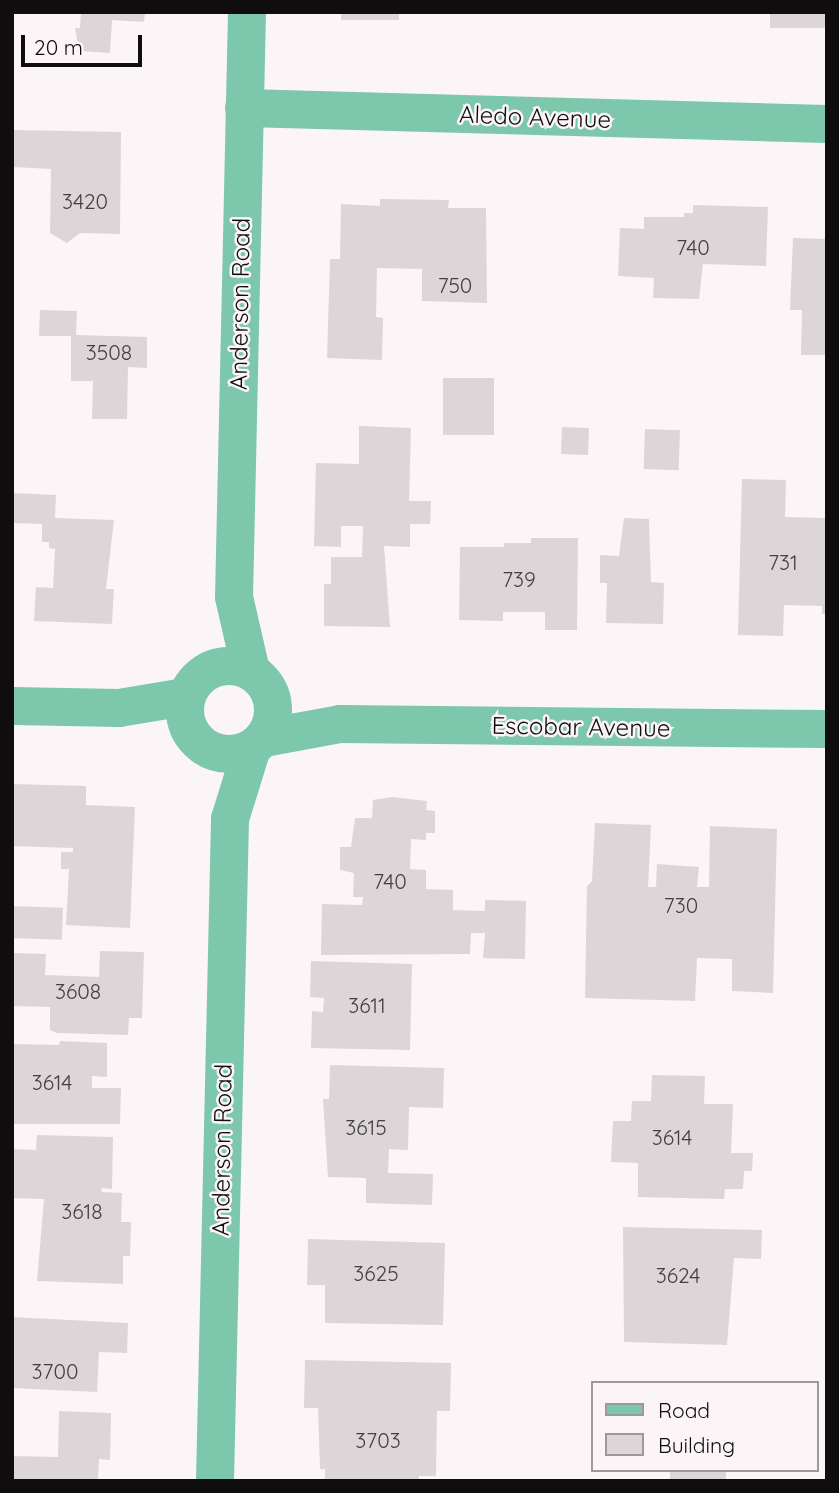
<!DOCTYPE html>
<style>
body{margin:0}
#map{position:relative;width:839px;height:1493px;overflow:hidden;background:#fbf5f7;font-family:Quicksand,sans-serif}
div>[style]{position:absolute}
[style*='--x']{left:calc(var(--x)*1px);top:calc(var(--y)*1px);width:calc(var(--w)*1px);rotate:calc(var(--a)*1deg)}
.building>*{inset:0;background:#ddd6d8;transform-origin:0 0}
.minor>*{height:38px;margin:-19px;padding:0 19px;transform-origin:19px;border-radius:19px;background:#7dc7ac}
.minor>.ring{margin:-19px;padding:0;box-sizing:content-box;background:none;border:38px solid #7dc7ac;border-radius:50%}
span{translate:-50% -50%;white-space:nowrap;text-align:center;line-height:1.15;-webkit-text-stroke:5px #fbf5f7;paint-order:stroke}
.number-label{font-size:21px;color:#423f40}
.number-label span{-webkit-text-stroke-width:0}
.street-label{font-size:24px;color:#0f0d0e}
.frame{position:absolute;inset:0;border:14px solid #0f0d0e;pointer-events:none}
.legend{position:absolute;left:591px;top:1381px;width:228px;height:91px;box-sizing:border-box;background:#fbf5f7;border:2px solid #9d989a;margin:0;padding:9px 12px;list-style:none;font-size:21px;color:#0f0d0e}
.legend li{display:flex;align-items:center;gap:14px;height:35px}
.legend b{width:35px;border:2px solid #9d989a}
.scale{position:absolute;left:21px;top:35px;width:121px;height:32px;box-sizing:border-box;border:4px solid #0f0d0e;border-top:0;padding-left:9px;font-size:21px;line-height:24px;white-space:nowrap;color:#0f0d0e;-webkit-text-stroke:5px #fbf5f7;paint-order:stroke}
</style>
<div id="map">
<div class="building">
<i style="clip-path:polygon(81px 12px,145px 12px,144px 22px,112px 20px,110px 53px,79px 51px,75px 28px,80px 28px)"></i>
<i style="left:341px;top:12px;width:58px;height:8px"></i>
<i style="left:770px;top:12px;width:57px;height:16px"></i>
<i style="clip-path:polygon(14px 130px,121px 132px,120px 234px,80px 233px,67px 243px,50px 233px,51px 169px,13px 167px)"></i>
<i style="clip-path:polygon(380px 199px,449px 200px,448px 208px,486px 208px,487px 303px,422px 301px,422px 269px,377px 268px,376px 317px,383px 318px,382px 360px,327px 358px,330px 259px,340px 259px,341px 204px,380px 206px)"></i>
<i style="clip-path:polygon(693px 205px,768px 207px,766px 266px,703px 264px,699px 299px,653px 298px,654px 278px,618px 276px,620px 228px,644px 229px,644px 217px,684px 217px,684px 213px,693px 213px)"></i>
<i style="clip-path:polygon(793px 238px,827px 239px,827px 355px,801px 355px,802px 310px,790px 310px)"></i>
<i style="clip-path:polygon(40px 310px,77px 311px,76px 335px,147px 337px,147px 368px,128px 367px,127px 419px,92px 419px,93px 381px,71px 381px,71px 336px,39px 336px)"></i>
<i style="left:494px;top:378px;width:57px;height:51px;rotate:90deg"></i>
<i style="clip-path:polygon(359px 426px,411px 428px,409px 501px,431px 501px,430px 524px,410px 524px,410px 547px,384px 546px,390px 627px,324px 626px,324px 584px,331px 584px,331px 557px,362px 557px,363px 526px,341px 526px,341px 547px,314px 546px,316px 463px,359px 464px)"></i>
<i style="left:562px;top:427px;width:27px;height:27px;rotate:2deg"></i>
<i style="left:645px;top:429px;width:35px;height:40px;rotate:2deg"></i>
<i style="clip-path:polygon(742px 479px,786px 480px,785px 517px,827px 518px,827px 614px,822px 614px,822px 606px,784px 605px,783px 636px,738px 635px)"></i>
<i style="clip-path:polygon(12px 493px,56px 495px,55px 518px,114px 520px,106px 589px,114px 589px,112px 624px,34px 621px,36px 587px,53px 588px,55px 549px,49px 548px,49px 542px,42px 542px,42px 524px,12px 523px)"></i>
<i style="clip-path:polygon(624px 518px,649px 519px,651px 582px,664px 583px,663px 624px,606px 623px,607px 583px,600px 583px,600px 555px,619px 556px)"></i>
<i style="clip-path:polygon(531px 538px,578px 538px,577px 630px,545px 630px,545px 612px,503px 612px,503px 621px,459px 620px,460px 547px,504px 547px,504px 543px,531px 543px)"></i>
<i style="clip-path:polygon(12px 784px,86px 786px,86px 805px,135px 807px,130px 928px,66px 925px,69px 869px,61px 869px,61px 852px,73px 852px,73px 848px,12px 846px)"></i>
<i style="clip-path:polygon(392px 797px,427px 801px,426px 810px,435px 811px,435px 833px,426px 833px,426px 840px,411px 839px,410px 869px,426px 870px,426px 889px,453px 890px,453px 910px,485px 911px,485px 900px,526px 901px,525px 959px,483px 958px,485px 933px,471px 933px,470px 954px,321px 955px,322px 904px,362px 905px,363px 897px,353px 897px,354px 873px,340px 870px,340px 847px,351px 847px,355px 818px,372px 818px,373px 800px)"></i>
<i style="clip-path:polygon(595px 823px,651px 825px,648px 887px,656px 887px,657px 864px,699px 867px,697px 887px,709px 887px,710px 826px,777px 829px,773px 993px,732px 991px,732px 959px,697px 958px,695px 1001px,585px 998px,587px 886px,592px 881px)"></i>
<i style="left:12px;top:906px;width:51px;height:32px;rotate:2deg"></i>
<i style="clip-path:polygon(100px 951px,144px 952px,142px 1018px,129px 1018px,128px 1035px,57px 1033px,50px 1030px,50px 1007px,12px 1006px,12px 953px,46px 954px,45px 975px,99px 977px)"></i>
<i style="clip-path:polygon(311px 961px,412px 964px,410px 1050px,311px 1048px,312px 1011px,323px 1012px,324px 998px,310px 997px)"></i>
<i style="clip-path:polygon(60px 1041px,107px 1043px,107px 1077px,92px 1076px,92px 1088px,121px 1088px,120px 1124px,12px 1124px,12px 1044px,59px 1045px)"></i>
<i style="clip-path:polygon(330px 1065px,444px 1068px,443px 1108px,409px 1107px,408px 1150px,389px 1149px,388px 1173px,433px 1174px,432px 1205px,366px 1203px,366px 1178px,328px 1177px,323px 1099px,329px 1099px)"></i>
<i style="clip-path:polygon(652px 1075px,705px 1076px,704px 1104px,733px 1104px,731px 1153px,753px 1153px,752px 1171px,744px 1171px,743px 1189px,725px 1189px,724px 1199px,638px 1197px,638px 1163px,611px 1162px,613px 1121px,631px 1121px,632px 1101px,651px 1101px)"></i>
<i style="clip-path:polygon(37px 1135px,113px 1137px,112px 1189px,101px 1188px,102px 1192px,122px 1193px,121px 1222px,131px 1222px,130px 1256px,123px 1256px,123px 1284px,37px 1281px,44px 1199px,12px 1198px,12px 1149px,36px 1150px)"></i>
<i style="clip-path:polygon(623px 1227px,762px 1230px,761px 1259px,734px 1258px,727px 1345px,624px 1342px)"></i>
<i style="clip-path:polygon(308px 1239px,445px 1243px,443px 1325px,325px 1323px,325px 1285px,307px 1285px)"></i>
<i style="clip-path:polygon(12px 1317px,128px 1323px,127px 1353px,99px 1352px,97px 1392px,12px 1388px)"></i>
<i style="clip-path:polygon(305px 1360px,451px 1363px,450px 1411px,437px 1411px,436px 1476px,419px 1476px,419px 1481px,325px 1479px,325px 1469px,320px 1469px,318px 1408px,304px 1408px)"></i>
<i style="clip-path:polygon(59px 1411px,111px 1413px,110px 1460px,99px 1459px,98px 1481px,12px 1481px,12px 1456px,58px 1457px)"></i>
<i style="left:670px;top:1470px;width:56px;height:11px"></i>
</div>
<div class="minor">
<i style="--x:247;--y:12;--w:585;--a:91.27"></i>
<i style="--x:234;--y:597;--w:76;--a:77.1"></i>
<i style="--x:244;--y:108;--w:583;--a:1.57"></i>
<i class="ring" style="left:185px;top:666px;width:50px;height:50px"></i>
<i style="--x:12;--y:706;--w:107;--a:1.1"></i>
<i style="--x:119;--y:708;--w:67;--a:-9.5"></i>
<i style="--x:264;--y:738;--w:77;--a:-10.4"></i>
<i style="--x:340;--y:724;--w:487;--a:0.6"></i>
<i style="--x:215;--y:1481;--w:662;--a:-88.7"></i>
<i style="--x:230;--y:819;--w:74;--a:-72.8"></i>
</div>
<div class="number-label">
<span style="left:85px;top:201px">3420</span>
<span style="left:693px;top:247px">740</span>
<span style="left:455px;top:285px">750</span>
<span style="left:109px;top:352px">3508</span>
<span style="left:783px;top:562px">731</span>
<span style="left:519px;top:579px">739</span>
<span style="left:390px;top:881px">740</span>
<span style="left:681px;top:905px">730</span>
<span style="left:78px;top:991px">3608</span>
<span style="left:367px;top:1005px">3611</span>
<span style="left:52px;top:1082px">3614</span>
<span style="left:366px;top:1127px">3615</span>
<span style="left:672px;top:1137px">3614</span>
<span style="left:82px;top:1211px">3618</span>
<span style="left:376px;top:1273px">3625</span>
<span style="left:678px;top:1275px">3624</span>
<span style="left:55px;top:1371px">3700</span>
<span style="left:378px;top:1440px">3703</span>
</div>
<div class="street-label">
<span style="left:535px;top:117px;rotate:2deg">Aledo Avenue</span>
<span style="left:240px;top:304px;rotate:-89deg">Anderson Road</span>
<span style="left:581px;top:727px;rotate:1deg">Escobar Avenue</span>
<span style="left:222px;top:1150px;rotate:-89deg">Anderson Road</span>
</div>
<div class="frame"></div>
<ul class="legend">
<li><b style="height:9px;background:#7dc7ac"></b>Road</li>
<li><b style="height:19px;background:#ddd6d8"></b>Building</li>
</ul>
<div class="scale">20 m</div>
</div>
